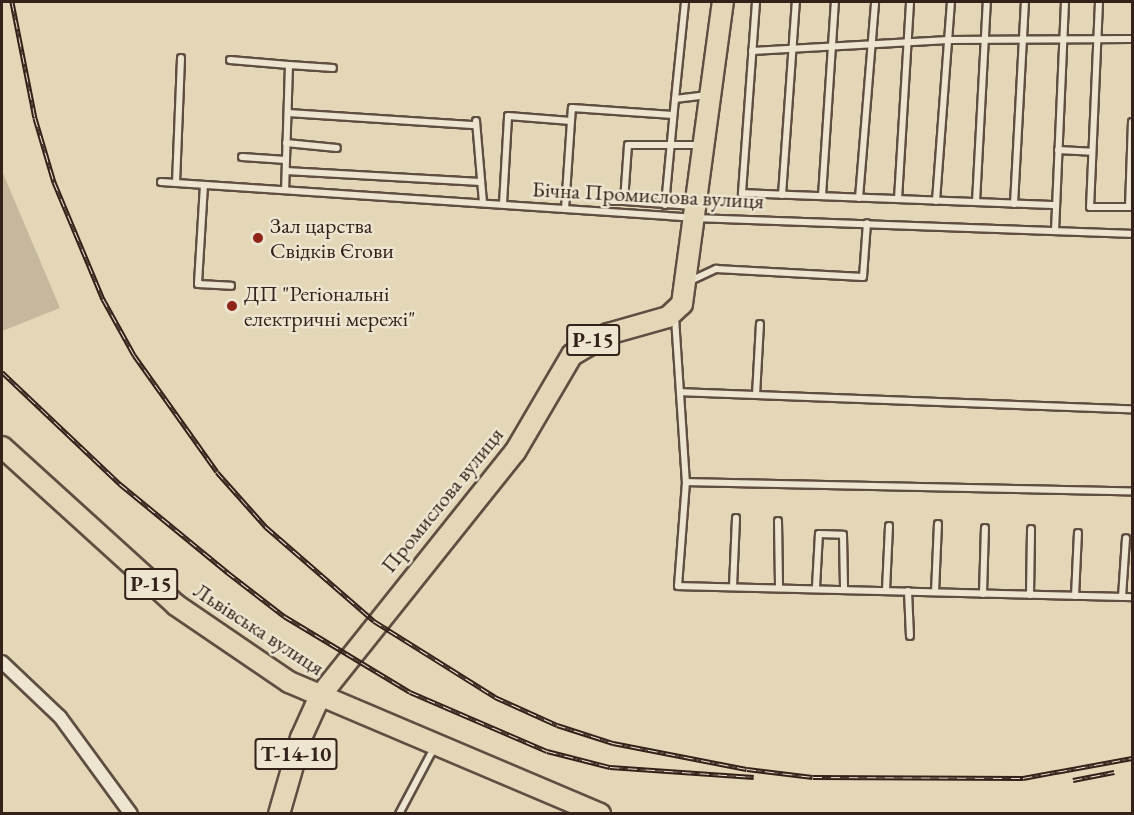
<!DOCTYPE html>
<meta charset="utf-8">
<style>
body{margin:0}
#map{position:relative;width:1134px;height:815px;overflow:hidden;background:#e3d7b7;font-family:"EB Garamond",serif}
div>[style]{position:absolute}
[style*='--x']{left:calc(var(--x)*1px);top:calc(var(--y)*1px);width:calc(var(--w)*1px);rotate:calc(var(--a)*1deg)}
.green>*{inset:0;background:#c5b89c}
.roads{filter:drop-shadow(2px 0 #5f4e41) drop-shadow(-2px 0 #5f4e41) drop-shadow(0 2px #5f4e41) drop-shadow(0 -2px #5f4e41)}
.service>*{height:6px;margin:-3px;padding:0 3px;transform-origin:3px;border-radius:3px;background:#ede5d0}
.minor>*{height:12px;margin:-6px;padding:0 6px;transform-origin:6px;border-radius:6px;background:#ede5d0}
.primary>*{height:20px;margin:-10px;padding:0 10px;transform-origin:10px;border-radius:10px;background:#e3d7b7}
.rail>*{height:5px;margin-top:-2.5px;transform-origin:0;background:repeating-linear-gradient(90deg,#ede5d0 0 9px,#33211a 0 18px);box-sizing:border-box;border-block:2px solid #33211a}
.dots>*{width:16px;height:16px;translate:-50% -50%;box-sizing:border-box;border:3px solid #ede5d0;border-radius:50%}
span{translate:-50% -50%;white-space:nowrap;text-align:center;line-height:1.15;-webkit-text-stroke:5px #ede5d0;paint-order:stroke}
.shield-label span{padding:2px 4px;background:#ede5d0;border:2px solid;border-radius:4px;-webkit-text-stroke-width:0}
.shield-label{font-size:21px;color:#33211a;font-weight:700}
.street-label{font-size:22px;color:#33211a}
.poi-label{font-size:22px;color:#33211a}
.left{translate:0 -50%;text-align:left}
.frame{position:absolute;inset:0;border:3px solid #33211a;pointer-events:none}
</style>
<div id="map">
<div class="green">
<i style="clip-path:polygon(2px 171px,60px 308px,2px 331px)"></i>
</div>
<div class="roads">
<div class="service">
<i style="--x:756;--y:2;--w:192;--a:94.2"></i>
<i style="--x:742;--y:193;--w:314;--a:2.2"></i>
<i style="--x:1099;--y:2;--w:205;--a:92.5"></i>
<i style="--x:1090;--y:207;--w:42;--a:0"></i>
<i style="--x:752;--y:51;--w:197;--a:-3.2"></i>
<i style="--x:949;--y:40;--w:183;--a:-0.3"></i>
<i style="--x:230;--y:60;--w:59;--a:4.8"></i>
<i style="--x:289;--y:65;--w:125;--a:91.8"></i>
<i style="--x:289;--y:65;--w:44;--a:3.9"></i>
<i style="--x:675;--y:99;--w:98;--a:-84.1"></i>
<i style="--x:288;--y:113;--w:188;--a:3.7"></i>
<i style="--x:476;--y:121;--w:82;--a:85.1"></i>
<i style="--x:571;--y:121;--w:13;--a:-86"></i>
<i style="--x:572;--y:108;--w:101;--a:4"></i>
<i style="--x:286;--y:143;--w:51;--a:5.6"></i>
<i style="--x:1058;--y:150;--w:34;--a:3"></i>
<i style="--x:242;--y:157;--w:44;--a:3.9"></i>
<i style="--x:286;--y:171;--w:195;--a:3.2"></i>
<i style="--x:161;--y:182;--w:537;--a:3.84"></i>
<i style="--x:697;--y:218;--w:435;--a:2.1"></i>
<i style="--x:176;--y:183;--w:125;--a:-87.7"></i>
<i style="--x:204;--y:185;--w:99;--a:93.5"></i>
<i style="--x:198;--y:284;--w:33;--a:3"></i>
<i style="--x:782;--y:195;--w:194;--a:-85.9"></i>
<i style="--x:822;--y:196;--w:194;--a:-86.2"></i>
<i style="--x:859;--y:198;--w:197;--a:-85.3"></i>
<i style="--x:898;--y:199;--w:197;--a:-86.5"></i>
<i style="--x:612;--y:201;--w:12;--a:0"></i>
<i style="--x:936;--y:201;--w:200;--a:-85.7"></i>
<i style="--x:976;--y:202;--w:200;--a:-86.9"></i>
<i style="--x:503;--y:204;--w:88;--a:-86.7"></i>
<i style="--x:508;--y:116;--w:63;--a:4.5"></i>
<i style="--x:571;--y:121;--w:88;--a:93.9"></i>
<i style="--x:1014;--y:204;--w:202;--a:-86.9"></i>
<i style="--x:665;--y:205;--w:106;--a:-84.6"></i>
<i style="--x:675;--y:99;--w:31;--a:-7"></i>
<i style="--x:693;--y:206;--w:69;--a:-175.9"></i>
<i style="--x:624;--y:201;--w:56;--a:-85.9"></i>
<i style="--x:628;--y:145;--w:71;--a:0"></i>
<i style="--x:1129;--y:207;--w:85;--a:-88"></i>
<i style="--x:1055;--y:231;--w:229;--a:-87.5"></i>
<i style="--x:690;--y:281;--w:29;--a:-25"></i>
<i style="--x:716;--y:269;--w:147;--a:3.1"></i>
<i style="--x:863;--y:277;--w:54;--a:-85.8"></i>
<i style="--x:675;--y:318;--w:164;--a:86.2"></i>
<i style="--x:686;--y:482;--w:104;--a:94.4"></i>
<i style="--x:678;--y:586;--w:454;--a:1.4"></i>
<i style="--x:680;--y:392;--w:452;--a:2.2"></i>
<i style="--x:756;--y:395;--w:71;--a:-86.8"></i>
<i style="--x:686;--y:482;--w:446;--a:1.2"></i>
<i style="--x:778;--y:521;--w:66;--a:89.1"></i>
<i style="--x:733;--y:587;--w:69;--a:-87.5"></i>
<i style="--x:816;--y:587;--w:53;--a:-86.8"></i>
<i style="--x:819;--y:534;--w:24;--a:2"></i>
<i style="--x:843;--y:535;--w:53;--a:88.9"></i>
<i style="--x:886;--y:590;--w:64;--a:-87.3"></i>
<i style="--x:908;--y:591;--w:45;--a:87.5"></i>
<i style="--x:935;--y:592;--w:68;--a:-87.5"></i>
<i style="--x:983;--y:594;--w:66;--a:-88.3"></i>
<i style="--x:1030;--y:595;--w:66;--a:-89.1"></i>
<i style="--x:1075;--y:596;--w:63;--a:-87.3"></i>
<i style="--x:1122;--y:597;--w:59;--a:-86.1"></i>
<i style="--x:399;--y:814;--w:75;--a:-62.1"></i>
</div>
<div class="minor">
<i style="--x:2;--y:662;--w:80;--a:43.5"></i>
<i style="--x:60;--y:717;--w:120;--a:53.8"></i>
</div>
<div class="primary">
<i style="--x:2;--y:447;--w:235;--a:42.2"></i>
<i style="--x:176;--y:605;--w:137;--a:34.3"></i>
<i style="--x:289;--y:682;--w:338;--a:23"></i>
<i style="--x:279;--y:814;--w:79;--a:-73.9"></i>
<i style="--x:301;--y:738;--w:46;--a:-65.7"></i>
<i style="--x:320;--y:696;--w:312;--a:-51.4"></i>
<i style="--x:515;--y:452;--w:113;--a:-59.6"></i>
<i style="--x:572;--y:355;--w:42;--a:-30.3"></i>
<i style="--x:608;--y:334;--w:62;--a:-15.8"></i>
<i style="--x:668;--y:317;--w:19;--a:-43"></i>
<i style="--x:682;--y:304;--w:305;--a:-82.3"></i>
</div>
</div>
<div class="rail">
<i style="--x:12;--y:2;--w:118;--a:78.8"></i>
<i style="--x:35;--y:118;--w:67;--a:73.5"></i>
<i style="--x:54;--y:182;--w:127;--a:67.3"></i>
<i style="--x:103;--y:299;--w:64;--a:61"></i>
<i style="--x:134;--y:355;--w:143;--a:54.6"></i>
<i style="--x:217;--y:472;--w:74;--a:48.3"></i>
<i style="--x:266;--y:527;--w:143;--a:41"></i>
<i style="--x:374;--y:621;--w:143;--a:32.1"></i>
<i style="--x:495;--y:697;--w:68;--a:24.3"></i>
<i style="--x:557;--y:725;--w:59;--a:17.8"></i>
<i style="--x:613;--y:743;--w:136;--a:11"></i>
<i style="--x:747;--y:769;--w:66;--a:6.9"></i>
<i style="--x:813;--y:777;--w:210;--a:0.3"></i>
<i style="--x:1023;--y:778;--w:111;--a:-10.4"></i>
<i style="--x:2;--y:372;--w:163;--a:43.5"></i>
<i style="--x:120;--y:484;--w:139;--a:39.4"></i>
<i style="--x:227;--y:572;--w:72;--a:37.7"></i>
<i style="--x:284;--y:616;--w:147;--a:31.1"></i>
<i style="--x:410;--y:692;--w:149;--a:23.3"></i>
<i style="--x:547;--y:751;--w:65;--a:14.3"></i>
<i style="--x:610;--y:767;--w:144;--a:4"></i>
<i style="--x:1073;--y:780;--w:42;--a:-11"></i>
</div>
<div class="dots">
<i style="left:258px;top:238px;background:#8f2418"></i>
<i style="left:232px;top:306px;background:#8f2418"></i>
</div>
<div class="shield-label">
<span style="left:593px;top:340px">Р-15</span>
<span style="left:151px;top:584px">Р-15</span>
<span style="left:296px;top:754px">Т-14-10</span>
</div>
<div class="street-label">
<span style="left:648px;top:195px;rotate:3deg">Бічна Промислова вулиця</span>
<span style="left:442px;top:500px;rotate:-51deg">Промислова вулиця</span>
<span style="left:259px;top:629px;rotate:33deg">Львівська вулиця</span>
</div>
<div class="poi-label">
<span class="left" style="left:270px;top:238px">Зал царства<br>Свідків Єгови</span>
<span class="left" style="left:244px;top:306px">ДП "Регіональні<br>електричні мережі"</span>
</div>
<div class="frame"></div>
</div>
